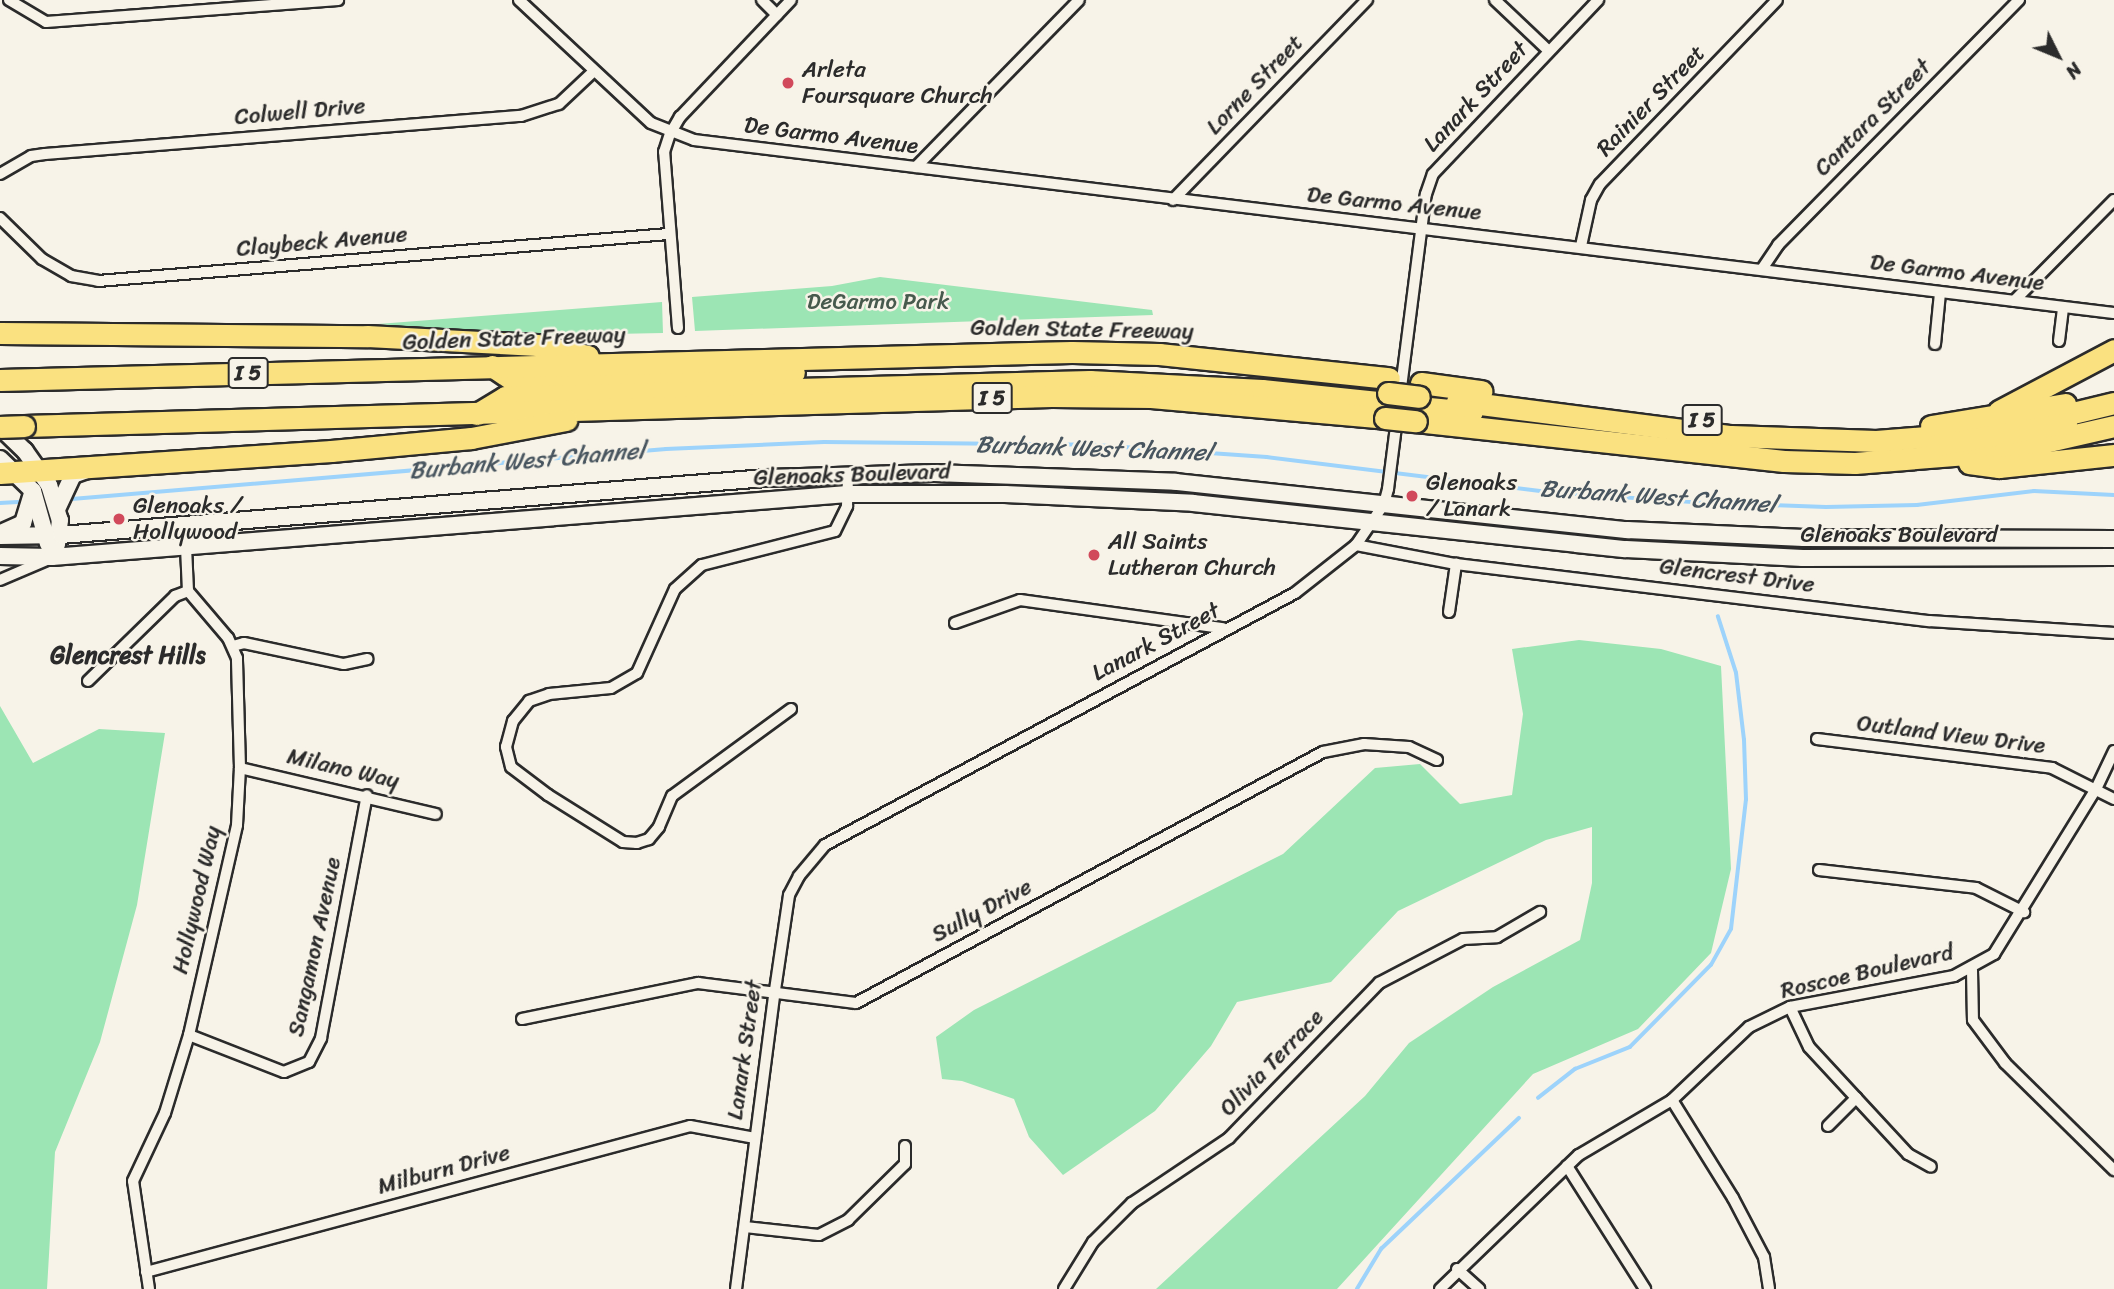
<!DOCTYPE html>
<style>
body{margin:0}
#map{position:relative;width:2114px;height:1289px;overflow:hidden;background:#f7f3e8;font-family:Sriracha,sans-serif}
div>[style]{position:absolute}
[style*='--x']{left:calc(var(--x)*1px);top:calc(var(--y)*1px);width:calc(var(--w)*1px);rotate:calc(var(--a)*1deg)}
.green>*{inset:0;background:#9ce5b4}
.stream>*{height:3.5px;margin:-1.75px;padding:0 1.75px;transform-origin:1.75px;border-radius:1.75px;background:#9dd3fb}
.roads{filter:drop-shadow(2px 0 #2b2b2b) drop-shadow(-2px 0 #2b2b2b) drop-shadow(0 2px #2b2b2b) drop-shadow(0 -2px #2b2b2b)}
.street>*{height:10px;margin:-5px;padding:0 5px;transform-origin:5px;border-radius:5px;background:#f7f3e8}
.secondary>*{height:16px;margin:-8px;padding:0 8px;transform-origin:8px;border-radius:8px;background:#f7f3e8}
.highway>*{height:21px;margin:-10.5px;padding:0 10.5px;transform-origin:10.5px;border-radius:10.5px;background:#fae180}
.bridges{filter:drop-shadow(2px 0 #2b2b2b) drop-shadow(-2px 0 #2b2b2b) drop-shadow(0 2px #2b2b2b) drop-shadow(0 -2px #2b2b2b)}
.highway-bridge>*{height:21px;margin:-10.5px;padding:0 10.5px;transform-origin:10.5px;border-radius:10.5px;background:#fae180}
.dots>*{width:19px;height:19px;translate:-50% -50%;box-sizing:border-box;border:4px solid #f7f3e8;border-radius:50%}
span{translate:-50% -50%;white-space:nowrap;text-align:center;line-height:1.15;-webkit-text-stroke:5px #f7f3e8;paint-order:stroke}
.shield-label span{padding:2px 5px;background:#f7f3e8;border:2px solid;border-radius:5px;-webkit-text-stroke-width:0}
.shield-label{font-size:21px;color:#2b2b2b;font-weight:700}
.poi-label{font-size:23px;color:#2b2b2b}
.left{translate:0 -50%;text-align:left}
.street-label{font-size:23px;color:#2b2b2b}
.park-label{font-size:23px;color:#475a4d}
.water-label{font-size:24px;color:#48555f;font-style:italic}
.neighbourhood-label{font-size:24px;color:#2b2b2b;font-weight:700}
.north{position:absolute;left:2023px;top:21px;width:70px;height:70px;-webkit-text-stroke:5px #f7f3e8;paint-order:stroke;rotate:133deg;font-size:19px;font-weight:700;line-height:28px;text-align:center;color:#2b2b2b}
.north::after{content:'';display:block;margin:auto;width:24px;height:32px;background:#2b2b2b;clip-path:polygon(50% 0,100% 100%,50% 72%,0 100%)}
</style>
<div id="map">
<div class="green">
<i style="clip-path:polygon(880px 277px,1152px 310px,1153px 315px,695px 331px,692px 297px,832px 286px)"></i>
<i style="clip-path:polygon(662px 302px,663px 333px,513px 336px,378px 324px)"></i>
<i style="clip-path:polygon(1579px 640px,1661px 649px,1721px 666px,1731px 869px,1711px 953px,1638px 1029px,1533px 1074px,1337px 1289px,1156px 1289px,1365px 1096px,1409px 1043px,1493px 987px,1580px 940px,1592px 883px,1592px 827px,1546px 840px,1398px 911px,1331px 982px,1237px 1002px,1211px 1046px,1155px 1111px,1063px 1175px,1029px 1137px,1014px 1099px,962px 1081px,942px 1079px,936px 1037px,974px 1010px,1283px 854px,1375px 768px,1420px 764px,1460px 804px,1512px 795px,1523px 714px,1512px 649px)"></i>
<i style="clip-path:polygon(0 706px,33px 763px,99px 729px,165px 733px,137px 905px,100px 1042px,55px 1152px,47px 1289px,0 1289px)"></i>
</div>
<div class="stream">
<i style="--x:72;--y:499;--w:596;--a:-4.81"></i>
<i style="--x:666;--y:449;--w:158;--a:-2.5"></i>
<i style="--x:824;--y:442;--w:271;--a:0.6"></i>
<i style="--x:1095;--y:445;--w:172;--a:4"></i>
<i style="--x:1267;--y:457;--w:283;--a:7.1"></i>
<i style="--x:1548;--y:492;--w:159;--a:4"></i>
<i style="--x:1707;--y:503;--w:119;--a:1.9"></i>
<i style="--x:1826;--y:507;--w:91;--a:-1.3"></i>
<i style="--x:1917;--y:505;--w:118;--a:-6.8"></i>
<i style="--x:2034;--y:491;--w:80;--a:2.9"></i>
<i style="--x:0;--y:503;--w:22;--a:-3"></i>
<i style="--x:1538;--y:1098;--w:47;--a:-38.1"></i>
<i style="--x:1575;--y:1069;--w:59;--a:-21.8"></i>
<i style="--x:1630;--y:1047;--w:115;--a:-45.4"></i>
<i style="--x:1711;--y:965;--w:41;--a:-60.9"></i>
<i style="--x:1731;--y:929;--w:130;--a:-83.4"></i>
<i style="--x:1746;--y:800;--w:60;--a:-91.9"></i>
<i style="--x:1744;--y:740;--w:67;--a:-96.8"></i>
<i style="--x:1736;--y:673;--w:59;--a:-107.8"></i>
<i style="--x:1357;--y:1289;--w:47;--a:-59"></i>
<i style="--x:1381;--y:1249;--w:190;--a:-43.5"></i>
</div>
<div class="roads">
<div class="street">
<i style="--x:9;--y:0;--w:43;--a:30.7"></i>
<i style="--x:46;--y:22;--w:293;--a:-4.3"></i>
<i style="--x:519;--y:0;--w:180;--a:43"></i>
<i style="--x:651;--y:123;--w:46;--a:21.6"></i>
<i style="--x:694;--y:140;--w:1430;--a:6.95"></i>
<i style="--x:762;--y:0;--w:21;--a:45"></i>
<i style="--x:1495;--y:0;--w:74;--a:43.4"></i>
<i style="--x:916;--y:167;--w:233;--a:-45.7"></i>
<i style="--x:0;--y:174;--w:36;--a:-30"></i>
<i style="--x:31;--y:156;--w:14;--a:-8"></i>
<i style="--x:45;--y:154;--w:478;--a:-4.6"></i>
<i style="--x:521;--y:116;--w:40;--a:-18"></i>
<i style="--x:559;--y:104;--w:48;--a:-43.3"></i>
<i style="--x:1173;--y:200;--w:279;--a:-45.9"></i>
<i style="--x:0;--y:218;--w:59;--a:44.3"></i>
<i style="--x:42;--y:259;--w:34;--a:30"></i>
<i style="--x:71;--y:276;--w:27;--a:10"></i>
<i style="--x:98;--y:281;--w:573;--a:-4.71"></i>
<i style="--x:1581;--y:246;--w:47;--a:-77.7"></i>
<i style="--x:1591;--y:200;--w:18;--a:-61"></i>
<i style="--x:1600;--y:184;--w:255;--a:-46.1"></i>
<i style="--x:1762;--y:269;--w:29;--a:-56"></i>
<i style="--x:1778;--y:245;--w:344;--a:-45.5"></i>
<i style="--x:2014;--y:301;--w:142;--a:-45.3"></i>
<i style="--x:678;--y:328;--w:177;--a:-94.5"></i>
<i style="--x:664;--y:152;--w:19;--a:-72"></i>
<i style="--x:670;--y:134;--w:20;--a:-60"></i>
<i style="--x:680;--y:117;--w:161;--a:-46.5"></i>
<i style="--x:2059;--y:341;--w:34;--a:-83"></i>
<i style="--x:1935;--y:344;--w:51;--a:-84.4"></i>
<i style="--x:1356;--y:545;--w:102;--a:10.8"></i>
<i style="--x:1456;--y:564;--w:477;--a:6.9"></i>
<i style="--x:1930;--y:621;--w:184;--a:3.7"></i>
<i style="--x:0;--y:580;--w:53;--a:-23.2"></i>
<i style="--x:1449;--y:612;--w:49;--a:-81.7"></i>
<i style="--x:955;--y:623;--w:69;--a:-19.5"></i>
<i style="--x:1020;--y:600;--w:205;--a:7.9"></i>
<i style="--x:233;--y:646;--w:11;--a:-15"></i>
<i style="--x:244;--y:643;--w:102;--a:11.9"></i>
<i style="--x:344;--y:664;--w:24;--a:-12"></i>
<i style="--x:88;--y:681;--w:122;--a:-44.3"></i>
<i style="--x:175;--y:596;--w:14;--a:-21"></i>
<i style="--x:791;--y:709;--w:147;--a:143.8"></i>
<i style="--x:672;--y:796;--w:34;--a:113"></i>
<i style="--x:659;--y:827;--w:16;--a:130"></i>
<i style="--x:649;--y:839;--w:13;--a:162"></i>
<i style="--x:637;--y:843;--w:14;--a:-176"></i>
<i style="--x:623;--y:842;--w:89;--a:-147.9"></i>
<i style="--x:548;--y:795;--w:46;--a:-142.9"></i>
<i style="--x:511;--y:767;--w:21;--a:-104"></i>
<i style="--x:506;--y:747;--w:27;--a:-75"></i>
<i style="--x:513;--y:721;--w:26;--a:-51"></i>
<i style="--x:529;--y:701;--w:21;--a:-19"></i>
<i style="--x:549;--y:694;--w:62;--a:-5.5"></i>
<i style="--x:611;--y:688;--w:30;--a:-30"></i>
<i style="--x:637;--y:673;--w:92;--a:-65.7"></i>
<i style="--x:675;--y:589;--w:36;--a:-42"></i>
<i style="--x:702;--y:565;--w:137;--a:-14.3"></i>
<i style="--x:835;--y:531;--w:28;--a:-64"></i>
<i style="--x:847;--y:506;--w:31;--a:-88"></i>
<i style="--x:1817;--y:739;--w:237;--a:7"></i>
<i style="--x:2052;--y:768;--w:69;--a:26.6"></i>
<i style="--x:240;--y:768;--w:201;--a:13.2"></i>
<i style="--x:1819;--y:870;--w:158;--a:6.5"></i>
<i style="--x:1976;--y:888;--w:54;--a:26.6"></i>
<i style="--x:1972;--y:970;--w:50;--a:88.9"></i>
<i style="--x:1973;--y:1020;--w:54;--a:53.3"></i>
<i style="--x:2005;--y:1063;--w:153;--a:44.5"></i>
<i style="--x:1790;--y:1007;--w:44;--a:64.6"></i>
<i style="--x:1809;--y:1047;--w:146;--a:47.2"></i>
<i style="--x:1908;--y:1154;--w:26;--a:29"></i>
<i style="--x:522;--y:1019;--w:180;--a:-11.6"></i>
<i style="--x:698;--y:983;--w:159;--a:7.2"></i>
<i style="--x:856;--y:1003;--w:530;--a:-28.26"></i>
<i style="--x:1323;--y:752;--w:42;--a:-11"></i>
<i style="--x:1364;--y:744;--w:45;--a:3.8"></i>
<i style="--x:1409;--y:747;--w:31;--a:25"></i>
<i style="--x:189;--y:1035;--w:102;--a:21.3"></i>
<i style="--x:284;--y:1072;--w:27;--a:-22"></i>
<i style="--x:309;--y:1062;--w:27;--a:-63"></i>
<i style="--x:321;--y:1038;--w:247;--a:-79.3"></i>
<i style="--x:1672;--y:1100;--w:115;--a:58.1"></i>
<i style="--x:1733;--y:1198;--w:67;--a:62.3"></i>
<i style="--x:1764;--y:1257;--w:32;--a:81"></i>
<i style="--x:1828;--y:1126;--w:40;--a:-45"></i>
<i style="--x:1567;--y:1166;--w:146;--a:57.6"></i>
<i style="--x:745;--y:1227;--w:74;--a:6.2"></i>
<i style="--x:819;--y:1235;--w:33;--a:-27"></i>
<i style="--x:848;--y:1220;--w:80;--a:-44.5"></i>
<i style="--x:905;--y:1164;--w:18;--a:-90"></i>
<i style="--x:1457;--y:1269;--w:30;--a:42"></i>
<i style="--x:146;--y:1272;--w:563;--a:-15.02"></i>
<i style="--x:690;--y:1126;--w:66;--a:10.5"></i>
<i style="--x:149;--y:1289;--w:109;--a:-98.4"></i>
<i style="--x:133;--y:1181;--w:75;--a:-64.8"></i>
<i style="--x:165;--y:1113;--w:82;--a:-72.9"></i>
<i style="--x:189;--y:1035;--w:215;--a:-77.1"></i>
<i style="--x:237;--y:825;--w:57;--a:-87"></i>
<i style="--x:240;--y:768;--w:110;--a:-91.6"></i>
<i style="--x:237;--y:658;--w:22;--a:-114"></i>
<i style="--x:228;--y:638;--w:62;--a:-130.4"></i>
<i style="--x:188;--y:591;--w:66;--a:-92.6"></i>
<i style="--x:736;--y:1289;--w:302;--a:-82.6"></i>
<i style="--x:775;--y:990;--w:96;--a:-81.6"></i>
<i style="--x:789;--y:895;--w:21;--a:-62"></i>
<i style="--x:799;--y:876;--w:40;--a:-50"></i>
<i style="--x:825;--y:845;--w:533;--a:-28.2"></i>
<i style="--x:1295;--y:593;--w:78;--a:-38.2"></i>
<i style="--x:1356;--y:545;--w:50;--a:-55.7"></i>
<i style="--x:1384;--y:504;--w:16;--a:-75"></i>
<i style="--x:1388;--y:489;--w:297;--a:-82.7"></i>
<i style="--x:1426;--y:194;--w:21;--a:-71"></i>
<i style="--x:1433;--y:174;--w:240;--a:-46.5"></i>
<i style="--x:1064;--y:1289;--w:55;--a:-58.3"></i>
<i style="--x:1093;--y:1242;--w:55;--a:-45"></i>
<i style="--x:1132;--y:1203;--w:117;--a:-33.8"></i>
<i style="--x:1229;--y:1138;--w:216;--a:-45.9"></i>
<i style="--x:1379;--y:983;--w:95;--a:-27.6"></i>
<i style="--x:1463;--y:939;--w:34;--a:-3"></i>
<i style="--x:1497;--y:937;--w:50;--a:-30.2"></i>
<i style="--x:1440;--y:1289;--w:193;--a:-44"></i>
<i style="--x:1579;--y:1155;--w:108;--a:-30.6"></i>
<i style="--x:1672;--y:1100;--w:106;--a:-43.5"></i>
<i style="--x:1749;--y:1027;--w:46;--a:-26"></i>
<i style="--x:1790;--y:1007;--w:167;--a:-10.7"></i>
<i style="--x:1954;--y:976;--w:46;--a:-28.8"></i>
<i style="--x:1994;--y:954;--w:194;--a:-58.3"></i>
<i style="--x:2096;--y:789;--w:42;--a:-64.7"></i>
</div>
<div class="secondary">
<i style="--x:0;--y:427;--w:35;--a:44"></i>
<i style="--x:25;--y:451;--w:42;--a:54.8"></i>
<i style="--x:49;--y:485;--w:37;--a:73"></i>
<i style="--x:60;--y:520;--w:25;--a:97"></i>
<i style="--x:0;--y:459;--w:46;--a:44.1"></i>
<i style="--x:33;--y:491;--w:55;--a:74.2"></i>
<i style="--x:58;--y:507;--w:35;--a:-65"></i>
<i style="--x:73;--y:475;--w:15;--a:-20"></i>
<i style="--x:3;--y:532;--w:22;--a:-24"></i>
<i style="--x:23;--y:523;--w:31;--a:-73"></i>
<i style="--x:0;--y:536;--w:61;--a:-0.9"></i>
<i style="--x:61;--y:535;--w:708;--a:-4.62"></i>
<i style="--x:767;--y:478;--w:167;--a:-1.7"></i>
<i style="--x:934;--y:473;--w:242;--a:2.1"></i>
<i style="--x:1176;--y:482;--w:454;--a:6.1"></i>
<i style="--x:1627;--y:530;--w:177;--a:2.6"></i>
<i style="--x:1804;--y:538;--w:310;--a:0.2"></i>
<i style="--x:0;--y:556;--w:52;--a:1.1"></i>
<i style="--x:52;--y:557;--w:798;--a:-4.53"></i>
<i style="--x:848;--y:494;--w:157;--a:0"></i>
<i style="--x:1005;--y:494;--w:188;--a:2.7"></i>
<i style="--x:1193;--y:503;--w:435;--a:6.1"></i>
<i style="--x:1626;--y:549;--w:177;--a:2.9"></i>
<i style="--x:1803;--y:558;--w:311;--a:-0.2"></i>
</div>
<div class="highway">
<i style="--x:0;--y:333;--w:367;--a:0.5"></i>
<i style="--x:367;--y:336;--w:170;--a:3"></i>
<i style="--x:537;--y:345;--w:52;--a:12.2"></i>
<i style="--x:492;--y:366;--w:27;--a:34"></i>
<i style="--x:514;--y:381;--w:280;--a:-1.8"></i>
<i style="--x:0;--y:380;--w:1072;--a:-1.5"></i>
<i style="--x:1072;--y:352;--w:87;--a:1.3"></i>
<i style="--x:1159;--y:354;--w:231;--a:6"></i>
<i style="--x:1421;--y:383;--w:61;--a:7.6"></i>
<i style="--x:1457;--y:401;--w:276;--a:7.3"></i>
<i style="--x:1731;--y:436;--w:145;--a:2"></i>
<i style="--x:1876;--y:441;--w:75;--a:-4.6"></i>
<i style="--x:1418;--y:407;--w:54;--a:5.3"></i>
<i style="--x:1999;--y:411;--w:130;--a:-27.9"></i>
<i style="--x:477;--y:414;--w:33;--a:-31"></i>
<i style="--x:505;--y:397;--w:585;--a:-1.57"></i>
<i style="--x:1090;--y:381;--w:172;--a:3"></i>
<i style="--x:1262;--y:390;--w:126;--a:5.9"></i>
<i style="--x:2048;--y:419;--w:68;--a:-13.6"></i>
<i style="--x:1416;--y:421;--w:370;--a:6.2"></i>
<i style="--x:1784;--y:461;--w:71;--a:1.6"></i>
<i style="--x:1855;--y:463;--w:150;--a:-4.6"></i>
<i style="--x:2005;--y:451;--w:112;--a:-12.9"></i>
<i style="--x:24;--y:426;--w:1028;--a:-1.67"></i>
<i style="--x:1052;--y:396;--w:99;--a:0.6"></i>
<i style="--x:1151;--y:397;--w:235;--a:5.1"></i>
<i style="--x:1931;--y:426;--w:136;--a:-9.3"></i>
<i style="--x:1936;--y:445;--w:132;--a:-9.6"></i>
<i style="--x:1969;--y:463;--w:30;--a:8"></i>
<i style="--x:1999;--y:467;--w:116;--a:-6"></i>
<i style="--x:0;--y:473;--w:332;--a:-3.8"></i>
<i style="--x:331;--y:451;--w:141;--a:-5.3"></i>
<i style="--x:471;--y:438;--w:97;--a:-10.7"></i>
</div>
</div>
<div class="bridges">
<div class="highway-bridge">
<i style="--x:1388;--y:393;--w:31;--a:7"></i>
<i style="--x:1385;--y:418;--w:31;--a:6"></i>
<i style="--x:0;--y:427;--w:24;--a:-2"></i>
</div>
</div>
<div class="dots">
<i style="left:788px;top:83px;background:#d1495b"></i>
<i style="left:1412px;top:496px;background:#d1495b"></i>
<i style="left:119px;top:519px;background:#d1495b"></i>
<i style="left:1094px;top:555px;background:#d1495b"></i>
</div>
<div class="shield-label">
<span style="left:248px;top:373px">I 5</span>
<span style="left:992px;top:398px">I 5</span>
<span style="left:1702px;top:420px">I 5</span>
</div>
<div class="poi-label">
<span class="left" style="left:802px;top:83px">Arleta<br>Foursquare Church</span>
<span class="left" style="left:1426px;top:496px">Glenoaks<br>/ Lanark</span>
<span class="left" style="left:133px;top:519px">Glenoaks /<br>Hollywood</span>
<span class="left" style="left:1108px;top:555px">All Saints<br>Lutheran Church</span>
</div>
<div class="street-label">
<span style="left:1255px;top:85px;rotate:-46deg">Lorne Street</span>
<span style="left:1476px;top:97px;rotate:-47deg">Lanark Street</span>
<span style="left:1651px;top:101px;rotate:-46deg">Rainier Street</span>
<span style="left:300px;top:112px;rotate:-5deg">Colwell Drive</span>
<span style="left:1873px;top:118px;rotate:-45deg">Cantara Street</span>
<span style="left:831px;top:136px;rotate:7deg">De Garmo Avenue</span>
<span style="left:1394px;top:204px;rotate:6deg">De Garmo Avenue</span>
<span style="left:322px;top:242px;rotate:-5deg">Claybeck Avenue</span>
<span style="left:1957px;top:273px;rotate:7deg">De Garmo Avenue</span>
<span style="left:1082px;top:330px;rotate:1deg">Golden State Freeway</span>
<span style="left:514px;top:339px;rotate:-2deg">Golden State Freeway</span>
<span style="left:852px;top:475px;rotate:-2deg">Glenoaks Boulevard</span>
<span style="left:1899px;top:535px">Glenoaks Boulevard</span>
<span style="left:1737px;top:576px;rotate:7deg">Glencrest Drive</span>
<span style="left:1156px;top:642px;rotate:-28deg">Lanark Street</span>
<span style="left:1951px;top:735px;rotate:7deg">Outland View Drive</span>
<span style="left:343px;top:769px;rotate:13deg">Milano Way</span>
<span style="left:197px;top:900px;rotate:-77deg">Hollywood Way</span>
<span style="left:982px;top:911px;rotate:-28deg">Sully Drive</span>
<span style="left:315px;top:947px;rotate:-78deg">Sangamon Avenue</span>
<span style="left:1867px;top:972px;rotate:-13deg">Roscoe Boulevard</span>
<span style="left:745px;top:1050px;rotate:-82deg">Lanark Street</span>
<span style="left:1272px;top:1063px;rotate:-46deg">Olivia Terrace</span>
<span style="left:444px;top:1170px;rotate:-15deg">Milburn Drive</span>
</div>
<div class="park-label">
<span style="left:878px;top:302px">DeGarmo Park</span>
</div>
<div class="water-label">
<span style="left:1094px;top:449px;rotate:2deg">Burbank West Channel</span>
<span style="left:527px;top:461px;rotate:-5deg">Burbank West Channel</span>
<span style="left:1658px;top:497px;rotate:4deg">Burbank West Channel</span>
</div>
<div class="neighbourhood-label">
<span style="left:128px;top:656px">Glencrest Hills</span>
</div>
<div class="north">N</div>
</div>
